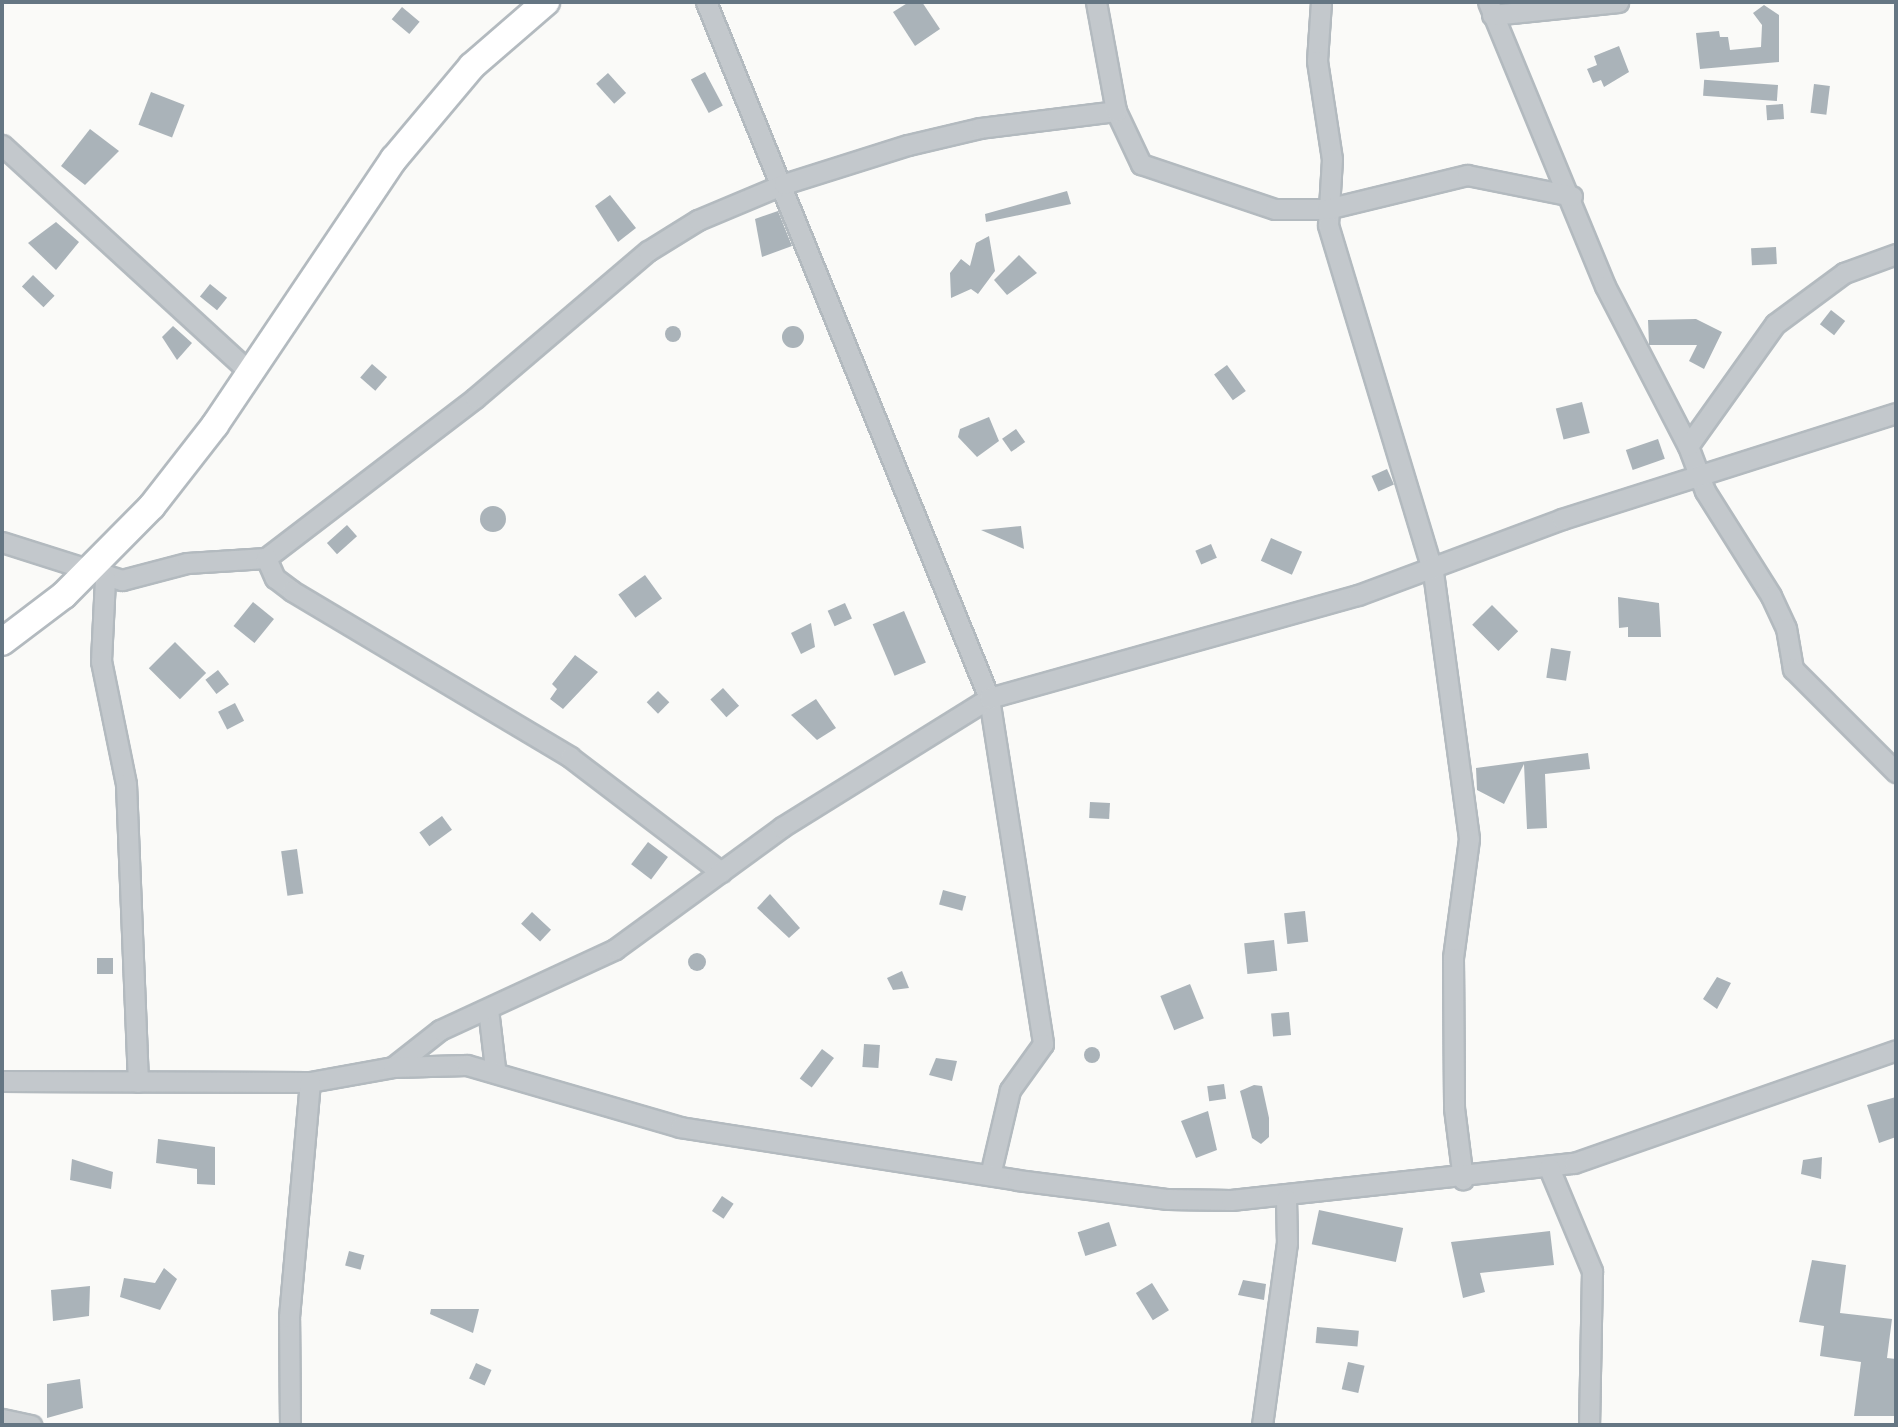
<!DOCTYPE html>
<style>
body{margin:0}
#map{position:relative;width:1898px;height:1427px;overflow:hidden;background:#fafaf8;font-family:Rubik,sans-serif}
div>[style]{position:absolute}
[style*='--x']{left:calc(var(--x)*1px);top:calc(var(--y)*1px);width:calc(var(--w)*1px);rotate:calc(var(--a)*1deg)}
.building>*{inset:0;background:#aab3b9;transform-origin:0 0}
.round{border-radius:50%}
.roads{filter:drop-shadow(2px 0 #b3babf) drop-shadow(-2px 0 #b3babf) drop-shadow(0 2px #b3babf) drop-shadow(0 -2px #b3babf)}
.street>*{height:19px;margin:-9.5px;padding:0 9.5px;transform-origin:9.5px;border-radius:9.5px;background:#c3c8cc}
.secondary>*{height:26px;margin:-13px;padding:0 13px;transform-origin:13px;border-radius:13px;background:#fff}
span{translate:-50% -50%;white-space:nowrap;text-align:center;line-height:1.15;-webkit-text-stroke:7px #fff;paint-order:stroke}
.frame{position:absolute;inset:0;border:4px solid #657683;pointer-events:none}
</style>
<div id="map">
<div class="building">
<i style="clip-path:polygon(909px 2px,922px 2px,940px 29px,915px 46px,893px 12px)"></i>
<i style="clip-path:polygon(1764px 5px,1779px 15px,1779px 62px,1700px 69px,1696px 33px,1719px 31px,1720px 37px,1728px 37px,1730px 50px,1761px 47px,1762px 25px,1753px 13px)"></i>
<i style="left:402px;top:7px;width:23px;height:16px;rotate:40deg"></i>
<i style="clip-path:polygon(1619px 46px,1629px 72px,1604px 87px,1601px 80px,1593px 83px,1587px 69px,1597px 65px,1594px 56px)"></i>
<i style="left:705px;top:72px;width:38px;height:16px;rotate:62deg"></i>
<i style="left:608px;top:73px;width:27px;height:16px;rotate:48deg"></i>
<i style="left:1814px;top:84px;width:16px;height:29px;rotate:7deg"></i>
<i style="left:1778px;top:85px;width:16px;height:74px;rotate:94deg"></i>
<i style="left:151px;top:92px;width:36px;height:35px;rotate:21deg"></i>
<i style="left:1783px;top:104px;width:15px;height:17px;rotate:86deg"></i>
<i style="clip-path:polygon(90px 129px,119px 151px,85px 185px,61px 166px)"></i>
<i style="clip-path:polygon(1067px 191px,1071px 204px,986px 222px,985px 214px)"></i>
<i style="clip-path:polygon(610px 195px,636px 228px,618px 242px,595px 206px)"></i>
<i style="clip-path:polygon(778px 211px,792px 246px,762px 257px,755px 219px)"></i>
<i style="clip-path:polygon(56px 222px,79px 242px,56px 270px,28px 243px)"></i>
<i style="clip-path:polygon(989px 236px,995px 271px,978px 294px,971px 289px,951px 298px,950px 273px,961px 259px,970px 266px,976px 243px)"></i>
<i style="left:1776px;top:247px;width:17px;height:25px;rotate:87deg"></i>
<i style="clip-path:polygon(1019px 255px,1037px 273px,1007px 295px,994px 280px)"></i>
<i style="left:33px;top:275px;width:30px;height:16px;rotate:44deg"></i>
<i style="left:210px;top:284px;width:22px;height:16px;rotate:39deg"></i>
<i style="left:1831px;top:310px;width:18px;height:18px;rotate:38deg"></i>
<i style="clip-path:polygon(1696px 319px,1722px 332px,1704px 369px,1689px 361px,1697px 345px,1649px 345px,1648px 320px)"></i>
<i class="round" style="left:665px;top:326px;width:16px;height:16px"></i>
<i style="clip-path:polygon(173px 326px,192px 343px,177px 360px,162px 337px)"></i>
<i class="round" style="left:782px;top:326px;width:22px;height:22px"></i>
<i style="left:372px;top:364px;width:20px;height:18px;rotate:41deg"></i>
<i style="left:1227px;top:365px;width:32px;height:16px;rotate:54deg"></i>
<i style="left:1582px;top:402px;width:32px;height:27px;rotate:76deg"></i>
<i style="clip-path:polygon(989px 417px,999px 441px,977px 457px,958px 437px,960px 429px)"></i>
<i style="left:1016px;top:429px;width:16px;height:17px;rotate:55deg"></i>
<i style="left:1658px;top:439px;width:21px;height:34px;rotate:71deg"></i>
<i style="left:1387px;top:469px;width:17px;height:17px;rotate:66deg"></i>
<i class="round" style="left:480px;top:506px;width:26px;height:26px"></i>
<i style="left:347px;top:525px;width:15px;height:27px;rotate:48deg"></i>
<i style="clip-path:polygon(1021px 526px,1024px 549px,981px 530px)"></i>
<i style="left:1271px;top:538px;width:34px;height:25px;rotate:24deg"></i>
<i style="left:1211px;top:544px;width:15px;height:17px;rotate:67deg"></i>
<i style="left:645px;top:575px;width:29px;height:33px;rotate:54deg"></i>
<i style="clip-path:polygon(1618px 597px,1659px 603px,1661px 637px,1628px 637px,1628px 627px,1619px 628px)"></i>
<i style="left:253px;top:602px;width:27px;height:31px;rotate:39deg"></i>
<i style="left:845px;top:603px;width:17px;height:19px;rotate:66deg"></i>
<i style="left:1492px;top:605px;width:37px;height:28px;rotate:45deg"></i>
<i style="left:904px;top:611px;width:56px;height:34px;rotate:67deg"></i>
<i style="clip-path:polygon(811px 623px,815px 647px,801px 654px,791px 633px)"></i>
<i style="left:175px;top:642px;width:44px;height:37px;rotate:45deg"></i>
<i style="left:1551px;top:648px;width:20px;height:30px;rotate:9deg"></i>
<i style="clip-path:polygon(575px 655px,598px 672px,563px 709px,550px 699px,557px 689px,552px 684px)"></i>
<i style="left:218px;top:670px;width:18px;height:16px;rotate:52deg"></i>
<i style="left:723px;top:688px;width:24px;height:17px;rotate:48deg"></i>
<i style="left:658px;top:691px;width:16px;height:16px;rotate:45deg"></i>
<i style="clip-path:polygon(816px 699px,836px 728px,817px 740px,791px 715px)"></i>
<i style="left:235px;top:703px;width:20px;height:19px;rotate:63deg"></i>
<i style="clip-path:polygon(1588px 753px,1590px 769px,1545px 774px,1547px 828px,1527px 829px,1524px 764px,1504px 804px,1477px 790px,1476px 768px)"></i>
<i style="left:1090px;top:802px;width:20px;height:16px;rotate:3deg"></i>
<i style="left:442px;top:816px;width:17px;height:28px;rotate:54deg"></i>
<i style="left:648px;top:842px;width:25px;height:28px;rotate:37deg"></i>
<i style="left:297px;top:849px;width:45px;height:16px;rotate:82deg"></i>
<i style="left:943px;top:890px;width:24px;height:15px;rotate:15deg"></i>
<i style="clip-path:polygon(770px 894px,800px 928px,789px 938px,757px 908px)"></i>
<i style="left:1305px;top:911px;width:31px;height:21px;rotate:84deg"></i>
<i style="left:532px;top:912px;width:26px;height:16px;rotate:43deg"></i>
<i style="left:1274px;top:940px;width:31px;height:30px;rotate:84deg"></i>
<i class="round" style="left:688px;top:953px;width:18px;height:18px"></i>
<i style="left:97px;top:958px;width:16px;height:16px"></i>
<i style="clip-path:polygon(902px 971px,909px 988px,893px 990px,887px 978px)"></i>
<i style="clip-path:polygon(1717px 977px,1731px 983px,1717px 1009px,1703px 999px)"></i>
<i style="left:1190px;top:984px;width:37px;height:32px;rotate:68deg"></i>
<i style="left:1289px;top:1012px;width:23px;height:18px;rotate:85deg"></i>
<i style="left:864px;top:1044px;width:16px;height:23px;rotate:4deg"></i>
<i class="round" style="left:1084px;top:1047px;width:16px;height:16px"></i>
<i style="left:822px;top:1049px;width:15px;height:37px;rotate:37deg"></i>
<i style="clip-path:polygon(936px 1058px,957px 1061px,952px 1081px,929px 1075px)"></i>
<i style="left:1224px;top:1084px;width:15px;height:17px;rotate:82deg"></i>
<i style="clip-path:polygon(1254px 1085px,1262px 1086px,1269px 1118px,1269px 1137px,1261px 1144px,1252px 1138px,1240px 1091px)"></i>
<i style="clip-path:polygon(1896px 1097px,1896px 1137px,1879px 1143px,1867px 1105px)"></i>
<i style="clip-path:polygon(1208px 1111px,1217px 1150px,1196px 1158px,1181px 1121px)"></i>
<i style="clip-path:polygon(158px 1139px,215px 1147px,215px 1185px,197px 1184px,197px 1169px,156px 1163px)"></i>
<i style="clip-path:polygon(1822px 1157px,1821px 1179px,1801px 1174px,1803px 1160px)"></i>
<i style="clip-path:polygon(72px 1159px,113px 1172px,111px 1189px,70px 1180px)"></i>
<i style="left:722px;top:1196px;width:14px;height:18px;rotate:34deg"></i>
<i style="left:1319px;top:1210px;width:86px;height:35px;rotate:12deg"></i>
<i style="left:1109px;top:1222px;width:25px;height:33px;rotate:72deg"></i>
<i style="clip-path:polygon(1550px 1231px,1554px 1265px,1480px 1273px,1485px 1292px,1463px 1298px,1451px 1242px)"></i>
<i style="left:349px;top:1251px;width:16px;height:15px;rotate:15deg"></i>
<i style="clip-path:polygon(1812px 1260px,1846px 1265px,1840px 1313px,1892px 1319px,1887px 1358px,1896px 1359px,1894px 1416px,1854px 1416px,1861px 1362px,1820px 1356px,1824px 1326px,1799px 1322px)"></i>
<i style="clip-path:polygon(164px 1268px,177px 1279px,160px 1310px,120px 1297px,124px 1278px,155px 1283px)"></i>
<i style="clip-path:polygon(1243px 1280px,1266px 1284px,1264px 1300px,1238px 1295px)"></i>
<i style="left:1152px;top:1283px;width:32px;height:19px;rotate:58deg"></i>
<i style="clip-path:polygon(90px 1286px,89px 1316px,53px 1321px,51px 1290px)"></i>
<i style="clip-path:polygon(431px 1309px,479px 1309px,473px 1333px,430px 1314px)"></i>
<i style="left:1317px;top:1327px;width:42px;height:16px;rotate:5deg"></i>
<i style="left:1348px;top:1362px;width:17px;height:28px;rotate:13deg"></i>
<i style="left:476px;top:1363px;width:17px;height:17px;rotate:24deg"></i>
<i style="clip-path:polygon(80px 1379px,83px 1408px,47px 1418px,47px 1384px)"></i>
</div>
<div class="roads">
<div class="street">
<i style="--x:706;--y:2;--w:751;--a:67.87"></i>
<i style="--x:989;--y:698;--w:350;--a:81.1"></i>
<i style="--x:1043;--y:1044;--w:57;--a:125.7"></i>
<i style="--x:1010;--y:1090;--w:87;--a:103.2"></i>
<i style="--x:1321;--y:2;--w:59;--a:93.9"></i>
<i style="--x:1317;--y:61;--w:99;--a:81.3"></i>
<i style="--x:1332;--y:159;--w:66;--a:93.5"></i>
<i style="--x:1328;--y:225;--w:363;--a:73.2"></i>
<i style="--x:1433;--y:572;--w:269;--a:82.3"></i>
<i style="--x:1469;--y:839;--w:120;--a:97.7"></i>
<i style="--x:1453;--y:958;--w:150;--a:89.6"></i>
<i style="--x:1454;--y:1108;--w:72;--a:82.8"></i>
<i style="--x:1488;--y:2;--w:307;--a:67.6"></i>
<i style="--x:1605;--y:286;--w:180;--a:62.6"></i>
<i style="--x:1688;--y:446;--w:48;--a:69.3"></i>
<i style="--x:1705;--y:491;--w:124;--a:57.8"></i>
<i style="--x:1771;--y:596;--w:35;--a:65"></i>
<i style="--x:1786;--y:628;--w:42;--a:80.3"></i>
<i style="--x:1793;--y:669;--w:146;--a:45"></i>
<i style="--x:1492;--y:15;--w:127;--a:-5.9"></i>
<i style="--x:1116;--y:111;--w:59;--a:64.7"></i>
<i style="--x:1141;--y:164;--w:141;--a:18.6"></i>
<i style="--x:1275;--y:209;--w:52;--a:0"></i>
<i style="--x:1327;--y:209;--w:144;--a:-13.7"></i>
<i style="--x:1467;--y:175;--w:107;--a:11.3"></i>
<i style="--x:2;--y:145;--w:336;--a:42.5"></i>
<i style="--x:1688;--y:446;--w:150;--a:-54.5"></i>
<i style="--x:1775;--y:324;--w:86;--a:-36.5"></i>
<i style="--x:1844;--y:273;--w:55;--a:-20.1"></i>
<i style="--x:2;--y:542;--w:126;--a:17.6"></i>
<i style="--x:122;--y:580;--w:67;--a:-14.7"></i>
<i style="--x:187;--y:563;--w:79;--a:-3.6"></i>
<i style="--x:266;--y:558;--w:263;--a:-37.4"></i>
<i style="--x:475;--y:398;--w:227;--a:-40.4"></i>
<i style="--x:648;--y:251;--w:59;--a:-31.8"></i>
<i style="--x:698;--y:220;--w:93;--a:-22.7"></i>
<i style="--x:784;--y:184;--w:130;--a:-17.5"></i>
<i style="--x:908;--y:145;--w:74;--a:-13.3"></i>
<i style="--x:980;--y:128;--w:137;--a:-7.1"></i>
<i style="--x:1116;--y:111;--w:111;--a:-100.4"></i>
<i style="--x:266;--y:558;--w:22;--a:66"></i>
<i style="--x:275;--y:578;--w:21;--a:37"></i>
<i style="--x:292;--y:591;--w:324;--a:30.8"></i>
<i style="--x:570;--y:757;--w:190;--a:37.3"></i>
<i style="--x:105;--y:579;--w:82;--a:92.8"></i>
<i style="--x:101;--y:661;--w:126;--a:78.5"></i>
<i style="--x:126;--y:784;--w:298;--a:87.7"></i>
<i style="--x:488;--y:1009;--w:59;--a:83.2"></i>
<i style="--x:393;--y:1067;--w:60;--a:-38.2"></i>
<i style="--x:440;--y:1030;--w:193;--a:-24.8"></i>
<i style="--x:615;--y:949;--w:207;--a:-36.1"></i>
<i style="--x:782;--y:827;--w:244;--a:-31.9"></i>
<i style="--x:989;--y:698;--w:383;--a:-15.6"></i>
<i style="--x:1358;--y:595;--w:218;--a:-20.4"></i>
<i style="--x:1562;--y:519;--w:350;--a:-17.6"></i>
<i style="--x:2;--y:1081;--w:308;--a:0.2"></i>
<i style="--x:310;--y:1082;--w:84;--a:-10.2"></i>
<i style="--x:393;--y:1067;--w:74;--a:-1.5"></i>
<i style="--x:467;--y:1065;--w:222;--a:16.2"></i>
<i style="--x:680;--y:1127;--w:341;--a:8.9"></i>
<i style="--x:1017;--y:1180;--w:152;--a:7.2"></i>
<i style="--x:1168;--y:1199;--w:63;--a:0.9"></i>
<i style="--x:1231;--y:1200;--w:345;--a:-6.2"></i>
<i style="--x:1574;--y:1163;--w:341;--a:-19.3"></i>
<i style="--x:1549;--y:1168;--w:112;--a:67.3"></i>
<i style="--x:1592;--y:1271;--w:154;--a:91.1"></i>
<i style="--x:2;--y:1419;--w:30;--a:12"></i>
<i style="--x:290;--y:1425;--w:108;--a:-90.5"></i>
<i style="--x:289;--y:1317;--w:236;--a:-84.9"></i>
<i style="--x:1262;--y:1425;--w:184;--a:-82.2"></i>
<i style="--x:1287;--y:1243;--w:44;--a:-91.3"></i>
</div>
<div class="secondary">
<i style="--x:2;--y:642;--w:78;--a:-37.2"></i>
<i style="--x:64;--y:595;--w:125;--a:-45.3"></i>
<i style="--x:152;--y:506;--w:103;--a:-52.1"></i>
<i style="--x:215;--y:425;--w:321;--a:-56.1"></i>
<i style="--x:394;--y:159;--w:121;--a:-50"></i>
<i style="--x:472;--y:66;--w:98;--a:-40.9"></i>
</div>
</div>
<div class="frame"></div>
</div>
